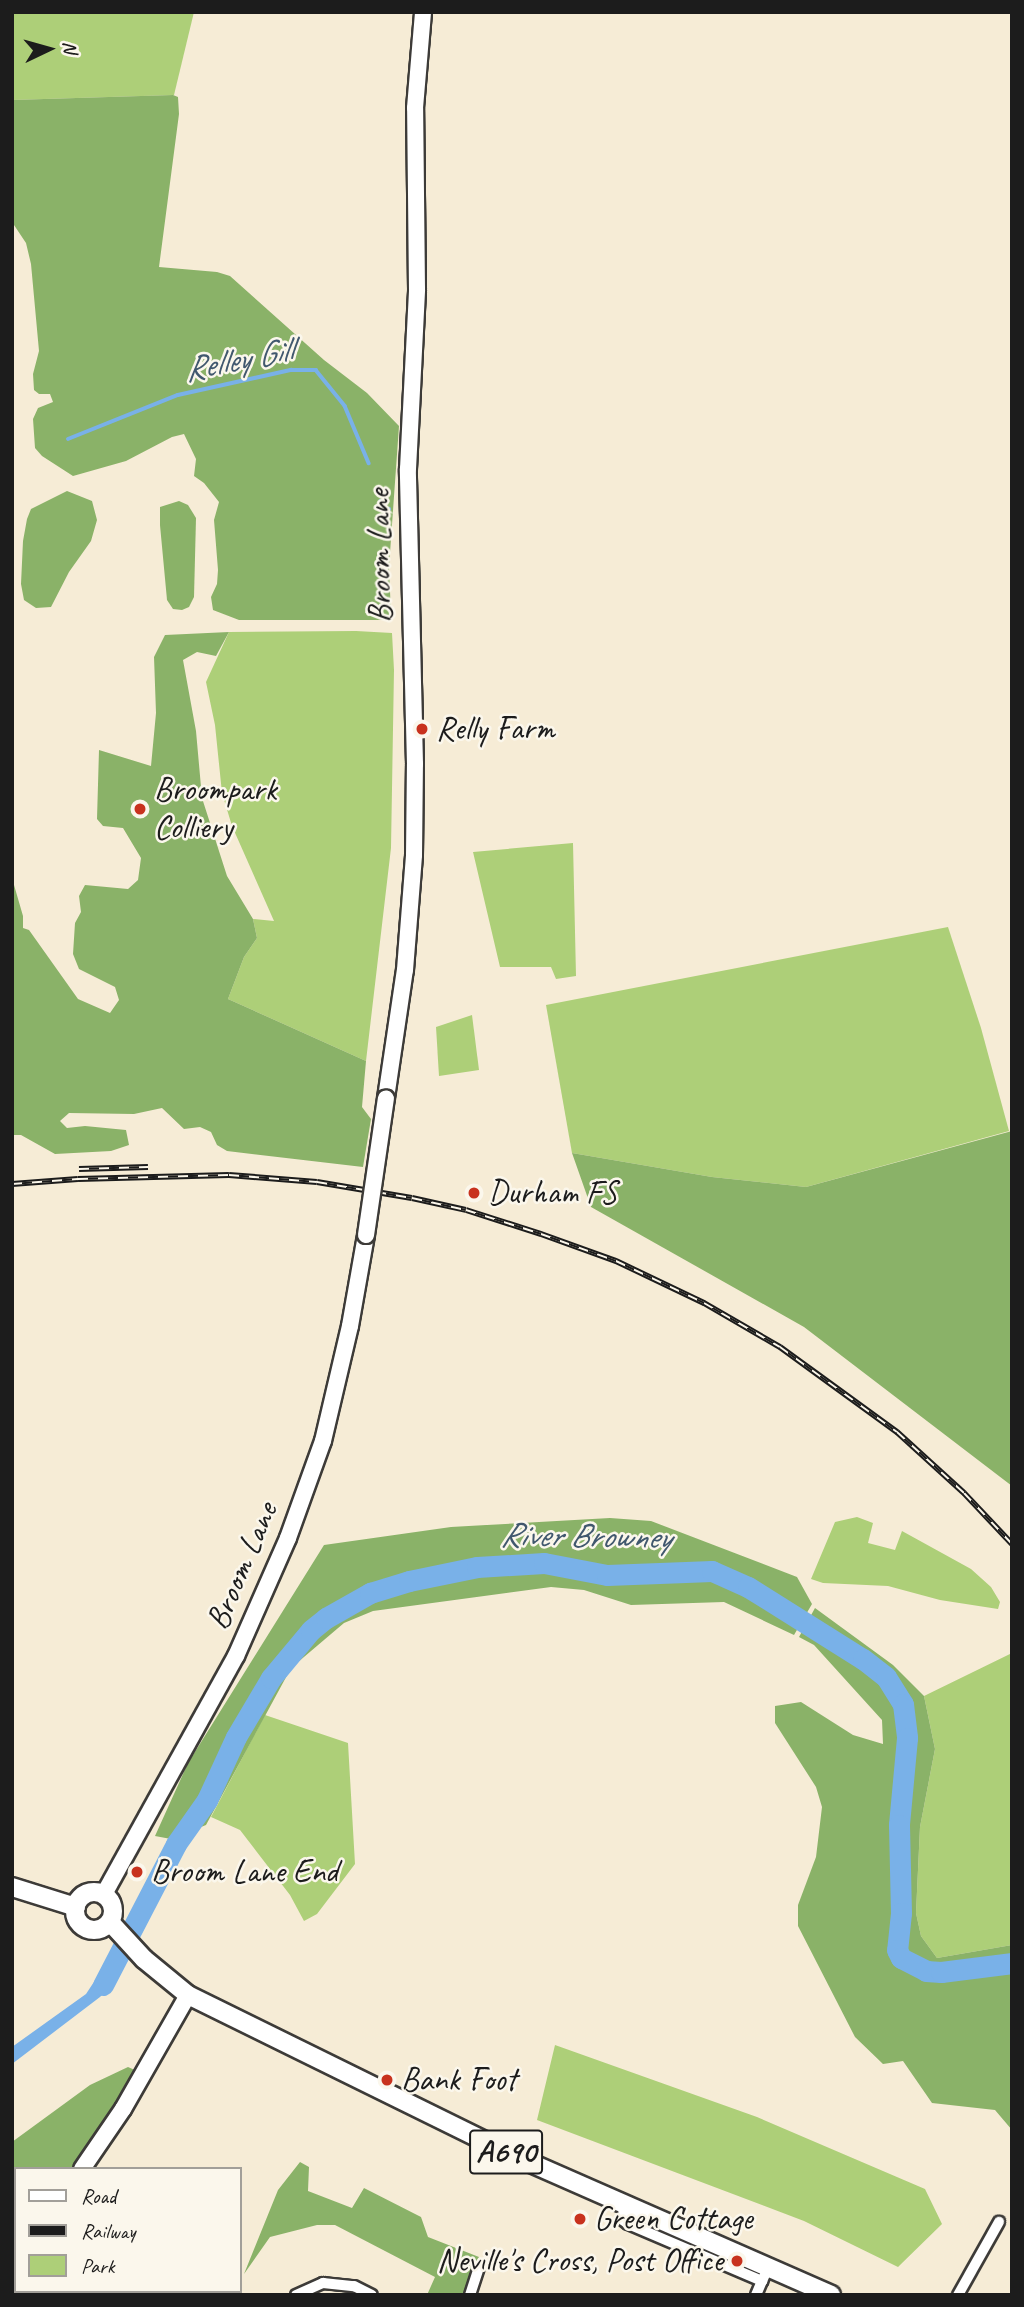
<!DOCTYPE html>
<style>
body{margin:0}
#map{position:relative;width:1024px;height:2307px;overflow:hidden;background:#f6ecd6;font-family:Caveat,sans-serif}
div>[style]{position:absolute}
[style*='--x']{left:calc(var(--x)*1px);top:calc(var(--y)*1px);width:calc(var(--w)*1px);rotate:calc(var(--a)*1deg)}
.green>*{inset:0;background:#adcf78}
.forest>*{inset:0;background:#8ab268}
.water>*{inset:0;background:#79b1e8}
.stream>*{height:3.5px;margin:-1.75px;padding:0 1.75px;transform-origin:1.75px;border-radius:1.75px;background:#79b1e8}
.river>*{height:21px;margin:-10.5px;padding:0 10.5px;transform-origin:10.5px;border-radius:10.5px;background:#79b1e8}
.roads{filter:drop-shadow(2px 0 #3d3b38) drop-shadow(-2px 0 #3d3b38) drop-shadow(0 2px #3d3b38) drop-shadow(0 -2px #3d3b38)}
.street>*{height:10px;margin:-5px;padding:0 5px;transform-origin:5px;border-radius:5px;background:#fff}
.secondary>*{height:16px;margin:-8px;padding:0 8px;transform-origin:8px;border-radius:8px;background:#fff}
.primary>*{height:18px;margin:-9px;padding:0 9px;transform-origin:9px;border-radius:9px;background:#fff}
.primary>.ring{margin:-9px;padding:0;box-sizing:content-box;background:none;border:18px solid #fff;border-radius:50%}
.rail>*{height:6px;margin-top:-3px;transform-origin:0;background:repeating-linear-gradient(90deg,#fbf7ec 0 10px,#1c1c1c 0 20px);box-sizing:border-box;border-block:2px solid #1c1c1c}
.bridges{filter:drop-shadow(2px 0 #3d3b38) drop-shadow(-2px 0 #3d3b38) drop-shadow(0 2px #3d3b38) drop-shadow(0 -2px #3d3b38)}
.secondary-bridge>*{height:16px;margin:-8px;padding:0 8px;transform-origin:8px;border-radius:8px;background:#fff}
.dots>*{width:19px;height:19px;translate:-50% -50%;box-sizing:border-box;border:4px solid #fbf7ec;border-radius:50%}
span{translate:-50% -50%;white-space:nowrap;text-align:center;line-height:1.15;-webkit-text-stroke:5px #fbf7ec;paint-order:stroke}
.shield-label span{padding:2px 5px;background:#fbf7ec;border:2px solid;border-radius:5px;-webkit-text-stroke-width:0}
.shield-label{font-size:32px;color:#1c1c1c;font-weight:700}
.street-label{font-size:33px;color:#1c1c1c}
.poi-label{font-size:33px;color:#1c1c1c}
.left{translate:0 -50%;text-align:left}
.right{translate:-100% -50%;text-align:right}
.water-label{font-size:35px;color:#41586e;font-style:italic}
.frame{position:absolute;inset:0;border:14px solid #1c1c1c;pointer-events:none}
.legend{position:absolute;left:14px;top:2167px;width:228px;height:126px;box-sizing:border-box;background:#fbf7ec;border:2px solid #a29f99;margin:0;padding:9px 12px;list-style:none;font-size:21px;color:#1c1c1c}
.legend li{display:flex;align-items:center;gap:14px;height:35px}
.legend b{width:35px;border:2px solid #a29f99}
.north{position:absolute;left:14px;top:14px;width:70px;height:70px;-webkit-text-stroke:5px #fbf7ec;paint-order:stroke;rotate:85deg;font-size:19px;font-weight:700;line-height:28px;text-align:center;color:#1c1c1c}
.north::after{content:'';display:block;margin:auto;width:24px;height:32px;background:#1c1c1c;clip-path:polygon(50% 0,100% 100%,50% 72%,0 100%)}
</style>
<div id="map">
<div class="green">
<i style="clip-path:polygon(12px 12px,194px 12px,174px 95px,12px 100px)"></i>
<i style="clip-path:polygon(356px 631px,392px 633px,394px 670px,391px 848px,366px 1061px,228px 999px,244px 957px,257px 938px,253px 919px,274px 921px,232px 826px,222px 793px,215px 725px,206px 682px,229px 632px)"></i>
<i style="clip-path:polygon(573px 843px,576px 976px,556px 979px,551px 967px,500px 967px,473px 852px)"></i>
<i style="clip-path:polygon(948px 927px,981px 1028px,1009px 1131px,806px 1187px,712px 1177px,572px 1153px,546px 1005px)"></i>
<i style="clip-path:polygon(472px 1015px,479px 1070px,439px 1076px,436px 1027px)"></i>
<i style="clip-path:polygon(857px 1517px,873px 1523px,868px 1543px,895px 1550px,902px 1531px,971px 1569px,991px 1587px,1000px 1602px,998px 1609px,940px 1600px,888px 1586px,823px 1583px,811px 1579px,835px 1522px)"></i>
<i style="clip-path:polygon(1012px 1653px,1012px 1945px,937px 1958px,921px 1936px,916px 1913px,920px 1827px,935px 1749px,924px 1696px)"></i>
<i style="clip-path:polygon(265px 1715px,348px 1743px,355px 1864px,317px 1914px,304px 1921px,290px 1895px,240px 1830px,211px 1817px)"></i>
<i style="clip-path:polygon(555px 2045px,757px 2117px,925px 2189px,942px 2224px,898px 2267px,804px 2221px,537px 2120px)"></i>
</div>
<div class="forest">
<i style="clip-path:polygon(173px 95px,178px 97px,179px 114px,159px 267px,217px 272px,230px 276px,324px 360px,367px 393px,399px 426px,389px 567px,391px 615px,382px 620px,239px 620px,213px 610px,211px 597px,217px 584px,218px 570px,214px 520px,219px 502px,204px 483px,194px 476px,196px 459px,184px 434px,172px 437px,126px 461px,73px 476px,42px 456px,35px 448px,33px 419px,38px 408px,53px 402px,50px 394px,39px 394px,34px 390px,33px 374px,39px 351px,31px 264px,26px 243px,12px 222px,12px 100px)"></i>
<i style="clip-path:polygon(67px 491px,92px 501px,97px 520px,91px 541px,69px 572px,51px 607px,36px 608px,24px 600px,21px 584px,23px 541px,27px 519px,31px 509px)"></i>
<i style="clip-path:polygon(179px 501px,188px 505px,196px 518px,194px 597px,189px 607px,182px 610px,173px 609px,167px 600px,160px 525px,160px 507px)"></i>
<i style="clip-path:polygon(229px 632px,216px 656px,197px 652px,183px 660px,196px 731px,202px 798px,227px 876px,253px 919px,257px 938px,244px 957px,228px 999px,366px 1061px,362px 1107px,371px 1119px,363px 1167px,227px 1151px,217px 1145px,211px 1132px,200px 1127px,184px 1129px,162px 1108px,134px 1114px,69px 1113px,60px 1121px,67px 1128px,85px 1126px,126px 1130px,129px 1145px,111px 1151px,55px 1154px,21px 1135px,12px 1135px,12px 878px,23px 916px,23px 928px,29px 930px,78px 999px,110px 1013px,119px 1000px,115px 987px,79px 969px,73px 954px,75px 923px,81px 912px,79px 896px,85px 885px,128px 889px,138px 880px,141px 858px,123px 828px,103px 826px,97px 819px,99px 750px,151px 766px,156px 713px,154px 657px,165px 635px)"></i>
<i style="clip-path:polygon(1012px 1131px,1012px 1486px,804px 1327px,591px 1207px,572px 1153px,712px 1177px,806px 1187px)"></i>
<i style="clip-path:polygon(610px 1518px,651px 1521px,797px 1577px,812px 1604px,794px 1635px,724px 1602px,631px 1605px,584px 1590px,551px 1587px,373px 1611px,344px 1623px,291px 1668px,206px 1825px,171px 1839px,155px 1836px,188px 1763px,324px 1545px,451px 1527px)"></i>
<i style="clip-path:polygon(815px 1608px,893px 1665px,924px 1696px,935px 1749px,920px 1827px,916px 1913px,921px 1936px,937px 1958px,1012px 1945px,1012px 2130px,995px 2110px,932px 2103px,903px 2061px,883px 2064px,855px 2037px,798px 1926px,798px 1905px,816px 1857px,822px 1807px,816px 1787px,775px 1723px,775px 1706px,801px 1702px,853px 1735px,883px 1744px,882px 1720px,814px 1645px,799px 1637px)"></i>
<i style="clip-path:polygon(128px 2067px,137px 2071px,132px 2075px,133px 2079px,77px 2169px,16px 2169px,16px 2291px,32px 2291px,32px 2295px,12px 2295px,12px 2142px,90px 2085px)"></i>
<i style="clip-path:polygon(300px 2162px,309px 2167px,308px 2191px,352px 2208px,364px 2188px,421px 2217px,428px 2237px,479px 2257px,465px 2295px,427px 2295px,435px 2277px,335px 2225px,317px 2225px,270px 2237px,244px 2274px,278px 2190px)"></i>
</div>
<div class="water">
<i style="clip-path:polygon(111px 1956px,124px 1966px,117px 1980px,100px 1997px,12px 2064px,12px 2047px,86px 1994px)"></i>
</div>
<div class="stream">
<i style="--x:68;--y:439;--w:118;--a:-21.8"></i>
<i style="--x:178;--y:395;--w:116;--a:-12.5"></i>
<i style="--x:291;--y:370;--w:25;--a:0"></i>
<i style="--x:316;--y:370;--w:46;--a:51.1"></i>
<i style="--x:345;--y:406;--w:62;--a:67.2"></i>
<i style="--x:381;--y:501;--w:9;--a:69"></i>
<i style="--x:384;--y:509;--w:5;--a:0"></i>
</div>
<div class="river">
<i style="--x:103;--y:1985;--w:159;--a:-62.6"></i>
<i style="--x:176;--y:1844;--w:54;--a:-54.8"></i>
<i style="--x:207;--y:1800;--w:69;--a:-65.3"></i>
<i style="--x:236;--y:1737;--w:69;--a:-59.3"></i>
<i style="--x:271;--y:1678;--w:62;--a:-50.2"></i>
<i style="--x:311;--y:1630;--w:19;--a:-39"></i>
<i style="--x:326;--y:1618;--w:51;--a:-29.6"></i>
<i style="--x:370;--y:1593;--w:41;--a:-17.1"></i>
<i style="--x:409;--y:1581;--w:69;--a:-11.6"></i>
<i style="--x:477;--y:1567;--w:67;--a:-3.4"></i>
<i style="--x:544;--y:1563;--w:64;--a:10.8"></i>
<i style="--x:607;--y:1575;--w:105;--a:-2.2"></i>
<i style="--x:712;--y:1571;--w:39;--a:24"></i>
<i style="--x:748;--y:1587;--w:136;--a:32.1"></i>
<i style="--x:863;--y:1659;--w:29;--a:38"></i>
<i style="--x:886;--y:1677;--w:32;--a:58"></i>
<i style="--x:903;--y:1704;--w:34;--a:83"></i>
<i style="--x:907;--y:1738;--w:87;--a:95.3"></i>
<i style="--x:899;--y:1825;--w:88;--a:88.7"></i>
<i style="--x:901;--y:1913;--w:37;--a:96"></i>
<i style="--x:897;--y:1950;--w:9;--a:63"></i>
<i style="--x:901;--y:1958;--w:28;--a:27"></i>
<i style="--x:926;--y:1971;--w:15;--a:4"></i>
<i style="--x:941;--y:1972;--w:72;--a:-7.2"></i>
</div>
<div class="roads">
<div class="street">
<i style="--x:624;--y:2204;--w:16;--a:94"></i>
<i style="--x:623;--y:2220;--w:6;--a:39"></i>
<i style="--x:628;--y:2224;--w:146;--a:23"></i>
<i style="--x:762;--y:2281;--w:17;--a:-65"></i>
<i style="--x:296;--y:2295;--w:30;--a:-24"></i>
<i style="--x:323;--y:2283;--w:31;--a:6"></i>
<i style="--x:354;--y:2286;--w:20;--a:27"></i>
<i style="--x:470;--y:2295;--w:28;--a:-72"></i>
<i style="--x:756;--y:2295;--w:15;--a:-67"></i>
<i style="--x:958;--y:2295;--w:84;--a:-60.7"></i>
</div>
<div class="secondary">
<i style="--x:386;--y:1098;--w:129;--a:-81.6"></i>
<i style="--x:405;--y:970;--w:115;--a:-85.5"></i>
<i style="--x:414;--y:855;--w:91;--a:-89.4"></i>
<i style="--x:415;--y:764;--w:295;--a:-91.4"></i>
<i style="--x:408;--y:469;--w:180;--a:-87.1"></i>
<i style="--x:417;--y:289;--w:181;--a:-90.6"></i>
<i style="--x:415;--y:108;--w:96;--a:-85.2"></i>
<i style="--x:104;--y:1894;--w:272;--a:-61"></i>
<i style="--x:236;--y:1656;--w:129;--a:-66.2"></i>
<i style="--x:288;--y:1538;--w:103;--a:-70.2"></i>
<i style="--x:323;--y:1441;--w:118;--a:-76.8"></i>
<i style="--x:350;--y:1326;--w:92;--a:-80"></i>
<i style="--x:82;--y:2169;--w:73;--a:-55.7"></i>
<i style="--x:123;--y:2109;--w:131;--a:-60.3"></i>
<i style="--x:43;--y:2291;--w:4;--a:90"></i>
</div>
<div class="primary">
<i style="--x:12;--y:1887;--w:67;--a:17.4"></i>
<i class="ring" style="left:75px;top:1892px;width:20px;height:20px"></i>
<i style="--x:110;--y:1922;--w:50;--a:47.4"></i>
<i style="--x:144;--y:1959;--w:57;--a:39.3"></i>
<i style="--x:188;--y:1995;--w:367;--a:26.2"></i>
<i style="--x:517;--y:2157;--w:343;--a:23.7"></i>
</div>
</div>
<div class="rail">
<i style="--x:79;--y:1169;--w:69;--a:-1.7"></i>
<i style="--x:12;--y:1184;--w:66;--a:-4.3"></i>
<i style="--x:78;--y:1179;--w:151;--a:-1.5"></i>
<i style="--x:229;--y:1175;--w:88;--a:4.5"></i>
<i style="--x:317;--y:1182;--w:96;--a:9.6"></i>
<i style="--x:412;--y:1198;--w:55;--a:12.5"></i>
<i style="--x:466;--y:1210;--w:79;--a:17.7"></i>
<i style="--x:541;--y:1234;--w:80;--a:19.8"></i>
<i style="--x:616;--y:1261;--w:98;--a:25.5"></i>
<i style="--x:704;--y:1303;--w:88;--a:30.1"></i>
<i style="--x:780;--y:1347;--w:145;--a:36"></i>
<i style="--x:897;--y:1432;--w:91;--a:42.3"></i>
<i style="--x:964;--y:1493;--w:70;--a:46.7"></i>
</div>
<div class="bridges">
<div class="secondary-bridge">
<i style="--x:366;--y:1235;--w:138;--a:-81.7"></i>
</div>
</div>
<div class="dots">
<i style="left:422px;top:729px;background:#c8321e"></i>
<i style="left:140px;top:809px;background:#c8321e"></i>
<i style="left:474px;top:1193px;background:#c8321e"></i>
<i style="left:137px;top:1872px;background:#c8321e"></i>
<i style="left:387px;top:2080px;background:#c8321e"></i>
<i style="left:580px;top:2219px;background:#c8321e"></i>
<i style="left:737px;top:2261px;background:#c8321e"></i>
</div>
<div class="shield-label">
<span style="left:506px;top:2152px">A690</span>
</div>
<div class="street-label">
<span style="left:380px;top:556px;rotate:-91deg">Broom Lane</span>
<span style="left:242px;top:1566px;rotate:-67deg">Broom Lane</span>
</div>
<div class="poi-label">
<span class="left" style="left:436px;top:729px">Relly Farm</span>
<span class="left" style="left:154px;top:809px">Broompark<br>Colliery</span>
<span class="left" style="left:488px;top:1193px">Durham FS</span>
<span class="left" style="left:151px;top:1872px">Broom Lane End</span>
<span class="left" style="left:401px;top:2080px">Bank Foot</span>
<span class="left" style="left:594px;top:2219px">Green Cottage</span>
<span class="right" style="left:723px;top:2261px">Neville's Cross, Post Office</span>
</div>
<div class="water-label">
<span style="left:238px;top:360px;rotate:-11deg">Relley Gill</span>
<span style="left:585px;top:1536px;rotate:1deg">River Browney</span>
</div>
<div class="frame"></div>
<ul class="legend">
<li><b style="height:9px;background:#fff"></b>Road</li>
<li><b style="height:9px;background:#1c1c1c"></b>Railway</li>
<li><b style="height:19px;background:#adcf78"></b>Park</li>
</ul>
<div class="north">N</div>
</div>
